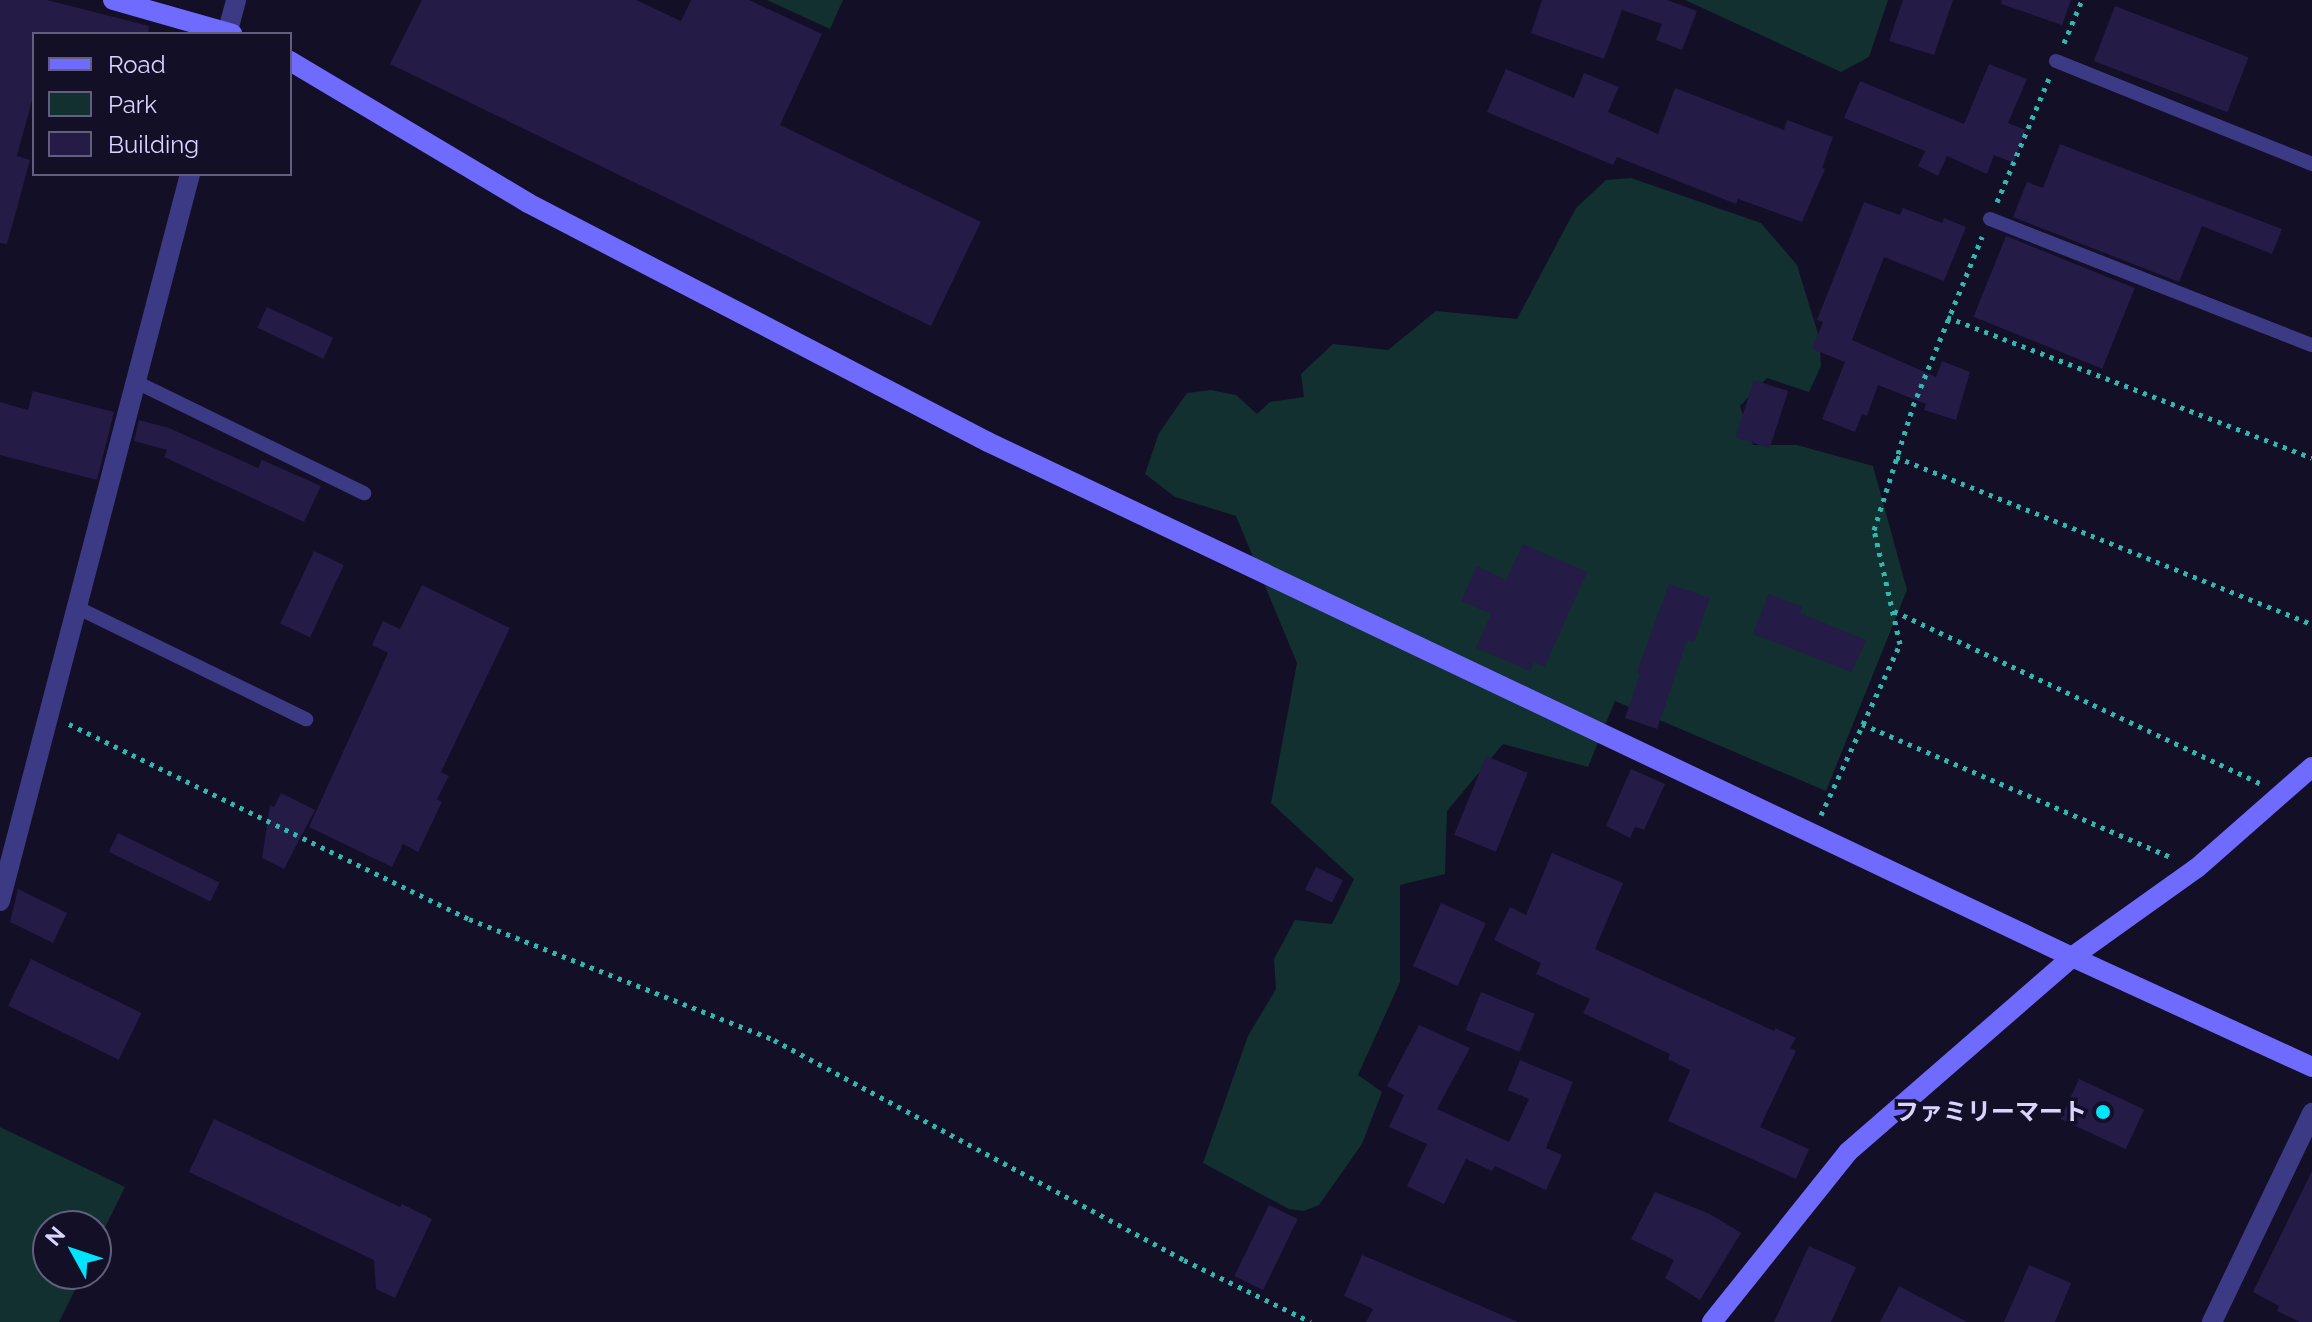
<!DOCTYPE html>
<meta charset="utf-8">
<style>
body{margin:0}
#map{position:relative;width:2312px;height:1322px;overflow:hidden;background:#130f26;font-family:Raleway,"Noto Sans JP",sans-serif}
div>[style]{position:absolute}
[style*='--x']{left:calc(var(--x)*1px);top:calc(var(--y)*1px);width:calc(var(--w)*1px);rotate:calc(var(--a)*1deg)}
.green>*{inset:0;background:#12302f}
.building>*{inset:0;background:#241b47;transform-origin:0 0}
.path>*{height:5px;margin-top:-2.5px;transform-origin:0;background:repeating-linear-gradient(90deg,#2fb8b0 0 4px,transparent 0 10px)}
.lane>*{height:14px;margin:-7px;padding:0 7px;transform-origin:7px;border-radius:7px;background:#3d3a85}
.street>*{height:20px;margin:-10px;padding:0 10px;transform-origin:10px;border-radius:10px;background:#3d3a85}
.secondary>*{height:20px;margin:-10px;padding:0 10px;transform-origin:10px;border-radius:10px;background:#6f6bff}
.dots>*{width:22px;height:22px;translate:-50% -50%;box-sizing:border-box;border:4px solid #130f26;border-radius:50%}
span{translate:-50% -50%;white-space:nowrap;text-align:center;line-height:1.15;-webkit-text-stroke:7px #130f26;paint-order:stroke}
.poi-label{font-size:24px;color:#d9d4ff;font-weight:700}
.right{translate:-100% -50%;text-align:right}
.legend{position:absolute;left:32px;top:32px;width:260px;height:144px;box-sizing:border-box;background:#130f26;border:2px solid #625e7d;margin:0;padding:10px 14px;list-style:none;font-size:24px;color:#d9d4ff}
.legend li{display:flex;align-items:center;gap:16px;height:40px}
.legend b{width:40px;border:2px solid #625e7d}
.north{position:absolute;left:32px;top:1210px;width:80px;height:80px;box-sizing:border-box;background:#130f26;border:2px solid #625e7d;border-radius:50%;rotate:310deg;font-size:22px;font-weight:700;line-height:32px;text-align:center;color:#d9d4ff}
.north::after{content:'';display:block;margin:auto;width:28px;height:36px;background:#00e5ff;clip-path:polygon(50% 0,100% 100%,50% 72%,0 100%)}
</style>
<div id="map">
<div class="green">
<i style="clip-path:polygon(767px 0,843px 0,830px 29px)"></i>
<i style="clip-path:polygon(1685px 0,1888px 0,1869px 57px,1841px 72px)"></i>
<i style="clip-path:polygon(1631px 178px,1761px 223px,1797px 265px,1819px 337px,1821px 366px,1809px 392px,1767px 378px,1740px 406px,1753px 445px,1797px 445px,1873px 466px,1907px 590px,1826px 791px,1615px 701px,1588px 767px,1503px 744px,1447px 811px,1445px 874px,1400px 885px,1400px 982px,1358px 1075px,1382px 1092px,1362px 1144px,1319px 1205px,1304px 1211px,1289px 1209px,1203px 1163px,1248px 1036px,1276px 989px,1274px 959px,1295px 920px,1332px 924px,1354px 879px,1271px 803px,1297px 663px,1236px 516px,1175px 497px,1145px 474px,1159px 433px,1187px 393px,1211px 390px,1236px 395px,1257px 414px,1270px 402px,1304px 397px,1301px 374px,1333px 344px,1388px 350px,1436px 311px,1517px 319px,1576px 208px,1606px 180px)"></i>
<i style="clip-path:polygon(0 1127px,125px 1187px,96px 1246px,96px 1226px,48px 1226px,48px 1274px,83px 1274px,59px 1322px,0 1322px)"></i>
</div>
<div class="building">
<i style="clip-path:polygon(0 0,47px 0,149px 26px,148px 34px,34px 34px,34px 93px,17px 156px,30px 160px,7px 244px,0 243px)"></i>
<i style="clip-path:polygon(422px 0,636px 0,681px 21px,691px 0,749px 0,822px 34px,780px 125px,981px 222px,931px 326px,390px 64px)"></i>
<i style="clip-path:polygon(1542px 0,1667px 0,1697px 11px,1682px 50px,1656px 40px,1662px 24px,1622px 10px,1604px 59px,1531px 33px)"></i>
<i style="clip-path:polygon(1903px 0,1953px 0,1934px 55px,1889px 41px)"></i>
<i style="clip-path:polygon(2002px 0,2071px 0,2062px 25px,2001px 4px)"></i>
<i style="left:2115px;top:6px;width:143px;height:59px;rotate:21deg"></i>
<i style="clip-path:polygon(1989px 64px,2027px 79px,2008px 123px,2026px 130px,2014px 163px,1994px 155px,1987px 174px,1947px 156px,1938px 176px,1918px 166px,1925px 151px,1844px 118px,1860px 81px,1964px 124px)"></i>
<i style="clip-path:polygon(1506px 69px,1574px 98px,1584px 73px,1619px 87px,1608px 112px,1658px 134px,1675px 88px,1784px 130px,1787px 120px,1833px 137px,1822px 168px,1825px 169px,1802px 222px,1738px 199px,1736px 204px,1617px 157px,1613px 165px,1487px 112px)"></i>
<i style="clip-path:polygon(2060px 144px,2282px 229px,2272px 254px,2202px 226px,2179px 282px,2013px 217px,2027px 182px,2043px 188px)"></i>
<i style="clip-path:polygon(1864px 202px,1900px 215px,1903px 208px,1942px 223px,1944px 218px,1966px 227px,1944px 281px,1884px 257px,1852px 340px,1936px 377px,1942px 361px,1970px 372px,1956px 420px,1924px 410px,1926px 404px,1878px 385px,1867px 416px,1862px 414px,1855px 432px,1822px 419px,1845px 362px,1812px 349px,1823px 322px,1817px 320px)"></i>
<i style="left:2006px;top:236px;width:139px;height:87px;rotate:22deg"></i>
<i style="left:267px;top:307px;width:73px;height:23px;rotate:25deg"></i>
<i style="left:1754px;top:380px;width:36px;height:60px;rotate:18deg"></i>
<i style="clip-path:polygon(33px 391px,114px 412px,97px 480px,0 455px,0 402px,28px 410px)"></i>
<i style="clip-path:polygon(139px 420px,169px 428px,258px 468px,262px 460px,321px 486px,304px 522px,164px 457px,167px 450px,134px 441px)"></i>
<i style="clip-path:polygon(1523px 544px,1587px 572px,1545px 666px,1534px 662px,1530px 671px,1476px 648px,1491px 614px,1461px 601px,1477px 566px,1506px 580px)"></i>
<i style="left:314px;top:551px;width:33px;height:80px;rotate:25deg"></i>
<i style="clip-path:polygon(1669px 584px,1710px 598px,1694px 642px,1687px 640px,1657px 729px,1625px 718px,1640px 674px,1637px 672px)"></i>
<i style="clip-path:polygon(422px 585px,510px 628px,441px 772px,449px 776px,437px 799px,442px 802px,418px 852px,403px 844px,392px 867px,309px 827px,388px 653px,372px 645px,383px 621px,400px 629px)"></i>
<i style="clip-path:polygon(1769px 594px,1802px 607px,1800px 613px,1866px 640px,1852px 672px,1753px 634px)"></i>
<i style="left:1486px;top:756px;width:45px;height:85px;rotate:22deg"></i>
<i style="clip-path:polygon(1631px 769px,1665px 784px,1644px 830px,1635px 827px,1630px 838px,1606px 826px)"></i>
<i style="clip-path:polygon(281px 793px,315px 810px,284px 869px,262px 858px,270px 805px,274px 807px)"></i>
<i style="left:118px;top:833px;width:113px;height:21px;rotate:26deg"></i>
<i style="clip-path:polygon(1552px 853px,1623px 883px,1595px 949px,1774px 1031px,1775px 1028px,1796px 1038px,1790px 1048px,1796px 1051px,1760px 1127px,1809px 1149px,1796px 1179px,1668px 1121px,1690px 1070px,1668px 1059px,1670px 1054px,1583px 1013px,1590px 999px,1536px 974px,1541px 963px,1494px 940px,1510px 907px,1526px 915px)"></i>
<i style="left:1316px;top:867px;width:30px;height:25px;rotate:26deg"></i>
<i style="clip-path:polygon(18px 889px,67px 913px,53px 943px,10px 922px)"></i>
<i style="left:1441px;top:903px;width:49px;height:69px;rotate:24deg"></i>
<i style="left:31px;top:959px;width:123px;height:52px;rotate:26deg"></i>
<i style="left:1481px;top:992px;width:58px;height:41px;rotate:22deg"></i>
<i style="clip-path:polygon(1419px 1025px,1470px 1048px,1437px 1109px,1509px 1142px,1529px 1099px,1508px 1090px,1520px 1060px,1573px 1082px,1546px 1148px,1562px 1155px,1546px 1190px,1495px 1166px,1492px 1171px,1466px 1159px,1444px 1204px,1407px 1186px,1427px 1144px,1389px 1127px,1404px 1095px,1387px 1086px)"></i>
<i style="left:2079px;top:1079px;width:72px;height:44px;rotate:25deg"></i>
<i style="clip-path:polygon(214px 1119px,400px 1207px,402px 1204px,432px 1219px,395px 1298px,376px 1289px,374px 1260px,189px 1172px)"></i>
<i style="clip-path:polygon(2312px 1171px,2312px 1322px,2300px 1322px,2277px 1311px,2279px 1306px,2253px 1292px)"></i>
<i style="clip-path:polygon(1655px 1192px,1710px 1214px,1741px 1233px,1700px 1300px,1665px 1278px,1674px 1260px,1631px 1239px)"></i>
<i style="left:1269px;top:1205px;width:32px;height:79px;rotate:26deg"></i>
<i style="clip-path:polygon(1809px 1246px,1856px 1267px,1831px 1322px,1774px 1322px)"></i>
<i style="clip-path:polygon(1362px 1255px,1386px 1265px,1518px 1322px,1366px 1322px,1373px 1309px,1344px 1296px)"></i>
<i style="clip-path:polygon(2029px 1265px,2071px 1283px,2055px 1322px,2004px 1322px)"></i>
<i style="clip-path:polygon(1899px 1286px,1967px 1322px,1880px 1322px)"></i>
</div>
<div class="path">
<i style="--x:2064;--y:43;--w:47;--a:-67.3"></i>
<i style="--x:1997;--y:202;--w:134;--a:-67.2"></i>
<i style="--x:1947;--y:317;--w:391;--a:21.1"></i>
<i style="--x:1896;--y:457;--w:448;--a:21.9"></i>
<i style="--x:1894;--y:611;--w:406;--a:25.2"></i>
<i style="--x:69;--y:724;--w:445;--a:26"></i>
<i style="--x:469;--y:919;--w:328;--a:21.6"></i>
<i style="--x:774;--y:1040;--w:465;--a:28.2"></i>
<i style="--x:1184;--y:1260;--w:141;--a:26"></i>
<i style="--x:1862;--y:724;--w:339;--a:23.3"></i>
<i style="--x:1821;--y:815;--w:188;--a:-65.2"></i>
<i style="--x:1900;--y:644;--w:117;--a:-102.8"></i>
<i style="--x:1874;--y:530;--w:130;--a:-72.5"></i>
<i style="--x:1913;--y:406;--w:183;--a:-67.8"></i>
</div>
<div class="lane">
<i style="--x:2056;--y:61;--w:276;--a:21.9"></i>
<i style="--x:1990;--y:219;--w:346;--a:21.4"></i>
<i style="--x:136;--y:382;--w:254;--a:26"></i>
<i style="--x:78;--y:608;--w:254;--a:26"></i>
</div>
<div class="street">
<i style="--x:227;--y:34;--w:35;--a:-75"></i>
<i style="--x:0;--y:901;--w:751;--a:-75.35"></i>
<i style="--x:2212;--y:1322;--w:232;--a:-64.4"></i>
</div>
<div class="secondary">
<i style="--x:113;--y:0;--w:124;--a:15.9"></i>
<i style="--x:290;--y:61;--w:277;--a:30.8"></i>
<i style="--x:528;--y:203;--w:518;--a:27.45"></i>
<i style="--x:988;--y:442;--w:1200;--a:25.41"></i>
<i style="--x:2072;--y:957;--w:153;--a:-35.5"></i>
<i style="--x:2197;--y:868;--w:153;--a:-41.3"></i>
<i style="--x:1712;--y:1322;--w:218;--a:-51.3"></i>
<i style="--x:1848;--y:1152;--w:297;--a:-41"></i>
<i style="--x:2072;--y:957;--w:264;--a:24.6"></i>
</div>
<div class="dots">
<i style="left:2103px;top:1112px;background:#00e5ff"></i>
</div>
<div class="poi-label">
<span class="right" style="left:2087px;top:1112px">ファミリーマート</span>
</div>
<ul class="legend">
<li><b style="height:10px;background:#6f6bff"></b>Road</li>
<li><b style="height:22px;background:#12302f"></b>Park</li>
<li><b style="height:22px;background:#241b47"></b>Building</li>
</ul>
<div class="north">N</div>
</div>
